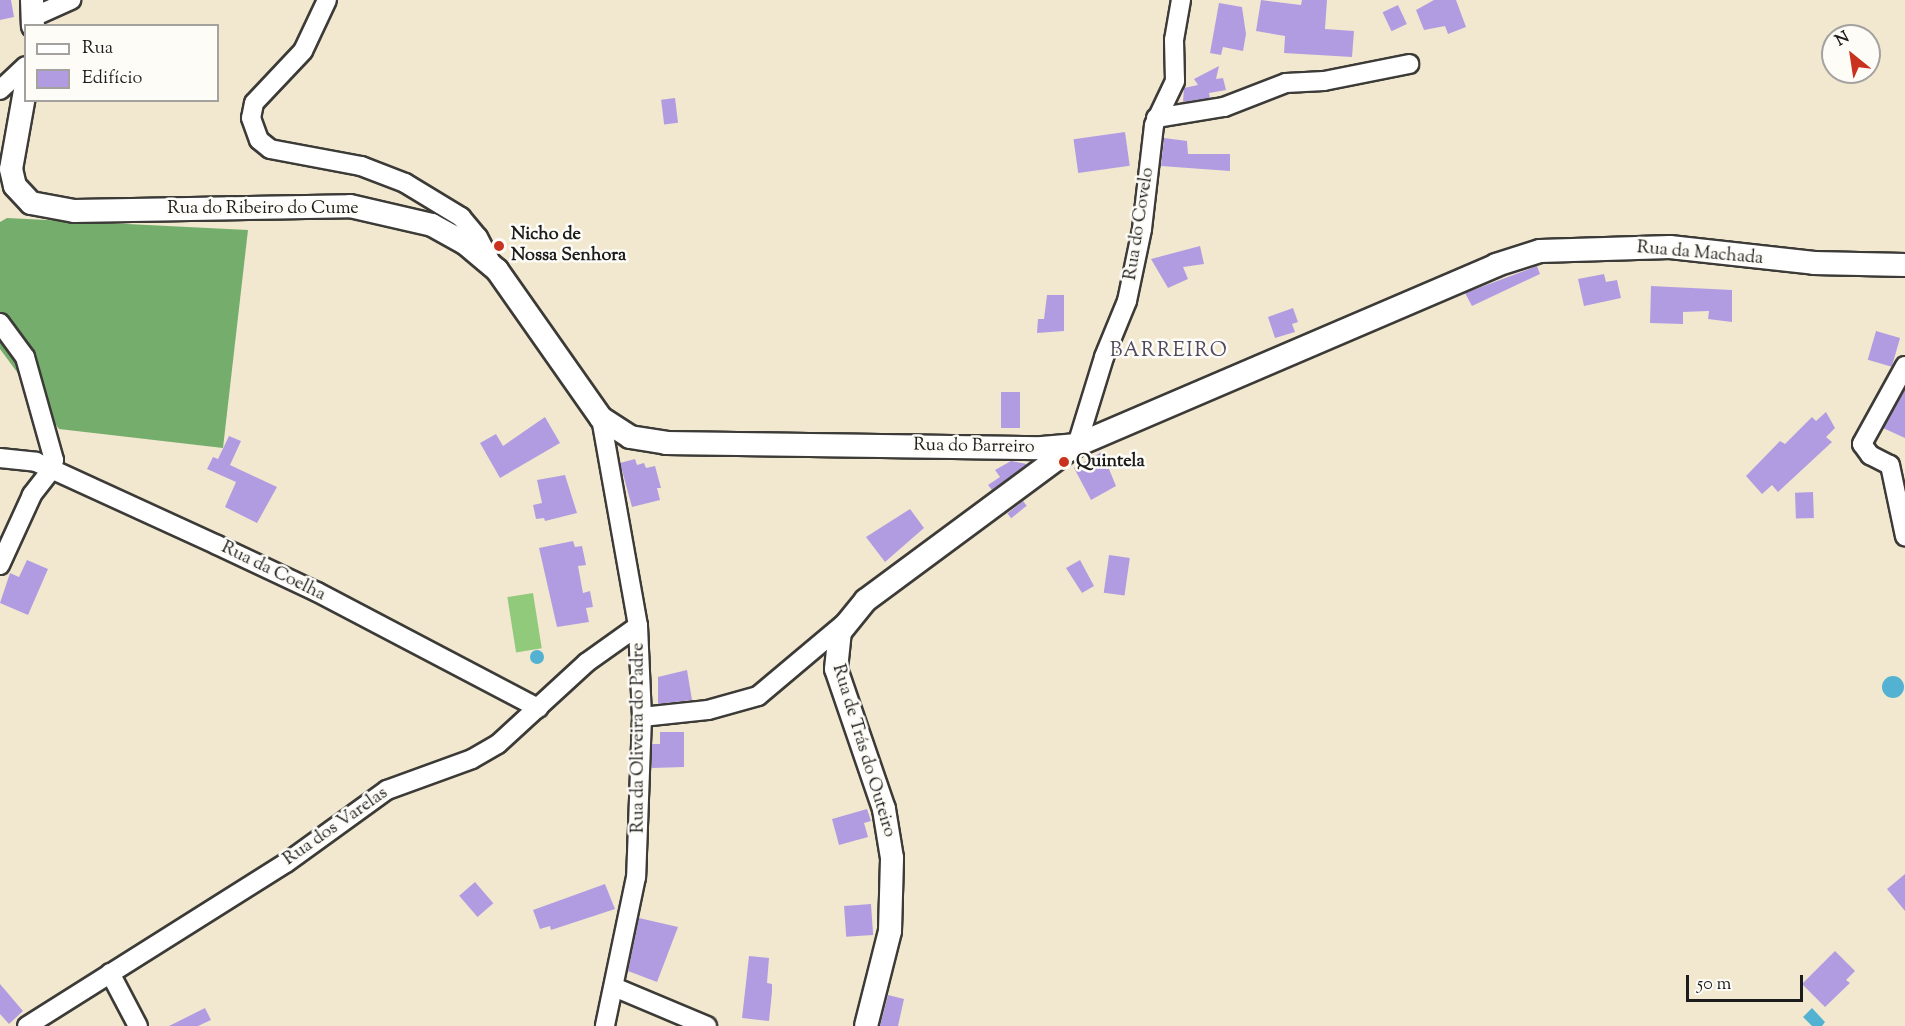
<!DOCTYPE html>
<meta charset="utf-8">
<style>
body{margin:0}
#map{position:relative;width:1905px;height:1026px;overflow:hidden;background:#f2e8d0;font-family:"Sorts Mill Goudy",serif}
div>[style]{position:absolute}
[style*='--x']{left:calc(var(--x)*1px);top:calc(var(--y)*1px);width:calc(var(--w)*1px);rotate:calc(var(--a)*1deg)}
.green>*{inset:0;background:#92ca7c;transform-origin:0 0}
.forest>*{inset:0;background:#75ae6c}
.water>*{inset:0;background:#53b2d2}
.round{border-radius:50%}
.building>*{inset:0;background:#b29ce1;transform-origin:0 0}
.roads{filter:drop-shadow(2px 0 #3c3b37) drop-shadow(-2px 0 #3c3b37) drop-shadow(0 2px #3c3b37) drop-shadow(0 -2px #3c3b37)}
.minor>*{height:18px;margin:-9px;padding:0 9px;transform-origin:9px;border-radius:9px;background:#fff}
.tertiary>*{height:22px;margin:-11px;padding:0 11px;transform-origin:11px;border-radius:11px;background:#fff}
.dots>*{width:16px;height:16px;translate:-50% -50%;box-sizing:border-box;border:3px solid #fdfcf7;border-radius:50%}
span{translate:-50% -50%;white-space:nowrap;text-align:center;line-height:1.15;-webkit-text-stroke:5px #fdfcf7;paint-order:stroke}
.street-label{font-size:18px;color:#1c1c1c}
.poi-label{font-size:18px;color:#1c1c1c;font-weight:700}
.left{translate:0 -50%;text-align:left}
.neighbourhood-label{font-size:20px;color:#504961;letter-spacing:1.5px}
.legend{position:absolute;left:24px;top:24px;width:195px;height:78px;box-sizing:border-box;background:#fdfcf7;border:2px solid #a3a29f;margin:0;padding:8px 10px;list-style:none;font-size:18px;color:#1c1c1c}
.legend li{display:flex;align-items:center;gap:12px;height:30px}
.legend b{width:30px;border:2px solid #a3a29f}
.north{position:absolute;left:1821px;top:24px;width:60px;height:60px;box-sizing:border-box;background:#fdfcf7;border:2px solid #a3a29f;border-radius:50%;rotate:330deg;font-size:16px;font-weight:700;line-height:24px;text-align:center;color:#1c1c1c}
.north::after{content:'';display:block;margin:auto;width:21px;height:27px;background:#c8321e;clip-path:polygon(50% 0,100% 100%,50% 72%,0 100%)}
.scale{position:absolute;left:1686px;top:975px;width:117px;height:27px;box-sizing:border-box;border:3px solid #1c1c1c;border-top:0;padding-left:8px;font-size:18px;line-height:21px;white-space:nowrap;color:#1c1c1c;-webkit-text-stroke:4px #fdfcf7;paint-order:stroke}
</style>
<div id="map">
<div class="green">
<i style="left:533px;top:593px;width:56px;height:26px;rotate:81deg"></i>
</div>
<div class="forest">
<i style="clip-path:polygon(7px 218px,248px 230px,223px 448px,59px 429px,0 349px,0 222px)"></i>
</div>
<div class="water">
<i class="round" style="left:530px;top:650px;width:14px;height:14px"></i>
<i class="round" style="left:1882px;top:676px;width:22px;height:22px"></i>
<i style="clip-path:polygon(1812px 1008px,1825px 1022px,1822px 1026px,1812px 1026px,1803px 1017px)"></i>
</div>
<div class="building">
<i style="clip-path:polygon(0 0,11px 0,14px 17px,0 20px)"></i>
<i style="clip-path:polygon(1261px 0,1301px 5px,1302px 0,1327px 0,1325px 29px,1354px 31px,1352px 57px,1284px 53px,1285px 36px,1256px 31px)"></i>
<i style="clip-path:polygon(1434px 0,1456px 0,1466px 27px,1448px 34px,1445px 26px,1424px 30px,1416px 10px)"></i>
<i style="clip-path:polygon(1219px 3px,1242px 7px,1246px 34px,1243px 51px,1223px 47px,1221px 55px,1210px 53px)"></i>
<i style="left:1398px;top:5px;width:21px;height:17px;rotate:65deg"></i>
<i style="clip-path:polygon(1219px 66px,1216px 79px,1223px 78px,1226px 90px,1209px 93px,1210px 98px,1183px 102px,1184px 88px,1198px 85px,1194px 79px)"></i>
<i style="left:675px;top:98px;width:25px;height:14px;rotate:83deg"></i>
<i style="left:1125px;top:132px;width:34px;height:52px;rotate:82deg"></i>
<i style="clip-path:polygon(1164px 138px,1187px 141px,1188px 154px,1230px 154px,1230px 171px,1161px 166px)"></i>
<i style="clip-path:polygon(1200px 246px,1204px 264px,1183px 267px,1188px 279px,1168px 288px,1151px 259px)"></i>
<i style="clip-path:polygon(1537px 266px,1540px 274px,1472px 306px,1465px 293px)"></i>
<i style="clip-path:polygon(1604px 274px,1606px 282px,1617px 280px,1621px 298px,1584px 306px,1578px 279px)"></i>
<i style="clip-path:polygon(1651px 286px,1732px 290px,1732px 322px,1708px 319px,1709px 311px,1683px 312px,1683px 324px,1650px 323px)"></i>
<i style="clip-path:polygon(1047px 295px,1064px 295px,1064px 331px,1037px 333px,1038px 319px,1044px 319px)"></i>
<i style="clip-path:polygon(1293px 308px,1298px 322px,1292px 324px,1295px 332px,1275px 338px,1268px 317px)"></i>
<i style="left:1876px;top:331px;width:25px;height:30px;rotate:16deg"></i>
<i style="clip-path:polygon(1905px 389px,1905px 438px,1883px 428px)"></i>
<i style="left:1001px;top:392px;width:19px;height:36px"></i>
<i style="clip-path:polygon(1826px 412px,1835px 428px,1826px 437px,1832px 442px,1778px 492px,1772px 485px,1762px 494px,1746px 476px,1780px 441px,1785px 444px,1812px 417px,1816px 421px)"></i>
<i style="clip-path:polygon(545px 417px,560px 443px,500px 478px,480px 443px,496px 434px,503px 446px)"></i>
<i style="clip-path:polygon(229px 436px,241px 441px,230px 465px,277px 487px,257px 523px,225px 507px,236px 482px,207px 469px,213px 457px,218px 459px)"></i>
<i style="clip-path:polygon(1102px 452px,1116px 486px,1091px 500px,1074px 468px)"></i>
<i style="clip-path:polygon(635px 459px,637px 465px,644px 463px,646px 468px,655px 466px,661px 488px,657px 488px,660px 500px,632px 507px,620px 463px)"></i>
<i style="clip-path:polygon(1011px 461px,1027px 464px,992px 490px,988px 485px,1000px 477px,995px 470px)"></i>
<i style="clip-path:polygon(565px 475px,577px 513px,545px 521px,544px 518px,536px 519px,533px 505px,542px 503px,537px 480px)"></i>
<i style="left:1813px;top:492px;width:26px;height:18px;rotate:88deg"></i>
<i style="left:1023px;top:501px;width:6px;height:20px;rotate:51deg"></i>
<i style="clip-path:polygon(910px 509px,924px 528px,885px 562px,866px 537px)"></i>
<i style="clip-path:polygon(573px 541px,575px 547px,582px 546px,586px 565px,578px 566px,583px 593px,590px 591px,593px 607px,586px 608px,589px 622px,557px 627px,539px 548px)"></i>
<i style="left:1109px;top:555px;width:21px;height:38px;rotate:8deg"></i>
<i style="clip-path:polygon(27px 560px,48px 569px,28px 615px,0 603px,10px 573px,19px 577px)"></i>
<i style="clip-path:polygon(1080px 560px,1094px 586px,1082px 593px,1066px 568px)"></i>
<i style="clip-path:polygon(687px 670px,692px 700px,658px 704px,658px 677px)"></i>
<i style="clip-path:polygon(660px 732px,684px 732px,684px 767px,652px 768px,652px 744px,660px 744px)"></i>
<i style="clip-path:polygon(867px 809px,871px 821px,864px 823px,868px 837px,839px 845px,832px 819px)"></i>
<i style="clip-path:polygon(1905px 874px,1905px 911px,1887px 889px)"></i>
<i style="left:475px;top:882px;width:28px;height:21px;rotate:49deg"></i>
<i style="clip-path:polygon(605px 884px,615px 909px,551px 930px,550px 926px,540px 929px,533px 910px)"></i>
<i style="left:871px;top:904px;width:31px;height:27px;rotate:86deg"></i>
<i style="clip-path:polygon(639px 918px,678px 927px,657px 982px,628px 971px)"></i>
<i style="clip-path:polygon(1835px 951px,1855px 971px,1846px 980px,1850px 983px,1825px 1007px,1802px 984px)"></i>
<i style="clip-path:polygon(749px 956px,769px 958px,767px 983px,772px 984px,772px 992px,769px 1021px,742px 1018px)"></i>
<i style="clip-path:polygon(0 984px,23px 1011px,9px 1024px,0 1014px)"></i>
<i style="clip-path:polygon(888px 995px,904px 999px,898px 1026px,880px 1026px)"></i>
<i style="clip-path:polygon(205px 1008px,211px 1020px,198px 1026px,169px 1026px)"></i>
</div>
<div class="roads">
<div class="minor">
<i style="--x:327;--y:0;--w:56;--a:115.2"></i>
<i style="--x:303;--y:51;--w:71;--a:133.3"></i>
<i style="--x:254;--y:103;--w:15;--a:101"></i>
<i style="--x:251;--y:118;--w:23;--a:70"></i>
<i style="--x:259;--y:140;--w:14;--a:39"></i>
<i style="--x:270;--y:149;--w:93;--a:10.6"></i>
<i style="--x:361;--y:166;--w:47;--a:21.1"></i>
<i style="--x:405;--y:183;--w:66;--a:31.3"></i>
<i style="--x:461;--y:217;--w:26;--a:50"></i>
<i style="--x:478;--y:237;--w:28;--a:63"></i>
<i style="--x:33;--y:17;--w:42;--a:-24.1"></i>
<i style="--x:0;--y:90;--w:35;--a:-43"></i>
<i style="--x:1156;--y:118;--w:69;--a:-9.2"></i>
<i style="--x:1224;--y:107;--w:66;--a:-21.2"></i>
<i style="--x:1286;--y:83;--w:38;--a:-3"></i>
<i style="--x:1324;--y:81;--w:87;--a:-11.3"></i>
<i style="--x:0;--y:323;--w:42;--a:53.7"></i>
<i style="--x:25;--y:357;--w:107;--a:74.3"></i>
<i style="--x:54;--y:460;--w:9;--a:103"></i>
<i style="--x:52;--y:469;--w:33;--a:128"></i>
<i style="--x:32;--y:495;--w:77;--a:114.6"></i>
<i style="--x:1905;--y:366;--w:89;--a:118.9"></i>
<i style="--x:1862;--y:444;--w:14;--a:54"></i>
<i style="--x:1870;--y:455;--w:22;--a:27"></i>
<i style="--x:1890;--y:465;--w:73;--a:78.1"></i>
<i style="--x:601;--y:418;--w:211;--a:79.9"></i>
<i style="--x:638;--y:626;--w:91;--a:87.5"></i>
<i style="--x:642;--y:717;--w:160;--a:92.1"></i>
<i style="--x:636;--y:877;--w:152;--a:101.8"></i>
<i style="--x:1077;--y:445;--w:92;--a:-72.9"></i>
<i style="--x:1104;--y:357;--w:61;--a:-67.7"></i>
<i style="--x:1127;--y:301;--w:74;--a:-78.2"></i>
<i style="--x:1142;--y:229;--w:105;--a:-83.4"></i>
<i style="--x:1154;--y:125;--w:49;--a:-64.5"></i>
<i style="--x:1175;--y:81;--w:41;--a:-91.4"></i>
<i style="--x:1174;--y:40;--w:41;--a:-80.1"></i>
<i style="--x:0;--y:458;--w:36;--a:6"></i>
<i style="--x:36;--y:462;--w:199;--a:24.6"></i>
<i style="--x:217;--y:545;--w:110;--a:25.2"></i>
<i style="--x:317;--y:592;--w:250;--a:27.7"></i>
<i style="--x:642;--y:717;--w:66;--a:-6.1"></i>
<i style="--x:708;--y:710;--w:52;--a:-15.6"></i>
<i style="--x:758;--y:696;--w:116;--a:-40.1"></i>
<i style="--x:110;--y:973;--w:60;--a:62.2"></i>
<i style="--x:614;--y:987;--w:101;--a:22.8"></i>
<i style="--x:27;--y:1026;--w:306;--a:-32.2"></i>
<i style="--x:286;--y:863;--w:125;--a:-35.9"></i>
<i style="--x:387;--y:790;--w:90;--a:-20"></i>
<i style="--x:472;--y:759;--w:30;--a:-30"></i>
<i style="--x:498;--y:744;--w:120;--a:-42.6"></i>
<i style="--x:586;--y:663;--w:64;--a:-35.4"></i>
</div>
<div class="tertiary">
<i style="--x:32;--y:0;--w:26;--a:88"></i>
<i style="--x:26;--y:85;--w:85;--a:100.1"></i>
<i style="--x:11;--y:169;--w:17;--a:77"></i>
<i style="--x:15;--y:186;--w:23;--a:47"></i>
<i style="--x:31;--y:203;--w:44;--a:10.5"></i>
<i style="--x:74;--y:211;--w:276;--a:-1"></i>
<i style="--x:350;--y:206;--w:84;--a:13"></i>
<i style="--x:432;--y:225;--w:38;--a:29"></i>
<i style="--x:465;--y:243;--w:42;--a:40.2"></i>
<i style="--x:497;--y:270;--w:181;--a:54.9"></i>
<i style="--x:601;--y:418;--w:35;--a:33"></i>
<i style="--x:630;--y:437;--w:36;--a:9"></i>
<i style="--x:666;--y:443;--w:376;--a:0.8"></i>
<i style="--x:1042;--y:448;--w:35;--a:-5"></i>
<i style="--x:1077;--y:445;--w:456;--a:-23.2"></i>
<i style="--x:1496;--y:265;--w:46;--a:-17.7"></i>
<i style="--x:1540;--y:251;--w:130;--a:-1.8"></i>
<i style="--x:1670;--y:247;--w:145;--a:6.3"></i>
<i style="--x:1814;--y:263;--w:91;--a:1.3"></i>
<i style="--x:866;--y:1026;--w:98;--a:-75.8"></i>
<i style="--x:890;--y:931;--w:73;--a:-88.4"></i>
<i style="--x:892;--y:858;--w:50;--a:-99.3"></i>
<i style="--x:884;--y:809;--w:148;--a:-108.9"></i>
<i style="--x:836;--y:669;--w:37;--a:-84"></i>
<i style="--x:840;--y:632;--w:41;--a:-50.9"></i>
<i style="--x:866;--y:600;--w:257;--a:-36.5"></i>
</div>
</div>
<div class="dots">
<i style="left:499px;top:246px;background:#c8321e"></i>
<i style="left:1064px;top:462px;background:#c8321e"></i>
</div>
<div class="street-label">
<span style="left:263px;top:209px">Rua do Ribeiro do Cume</span>
<span style="left:1140px;top:224px;rotate:-81deg">Rua do Covelo</span>
<span style="left:1700px;top:254px;rotate:5deg">Rua da Machada</span>
<span style="left:974px;top:447px;rotate:1deg">Rua do Barreiro</span>
<span style="left:273px;top:572px;rotate:26deg">Rua da Coelha</span>
<span style="left:639px;top:738px;rotate:-90deg">Rua da Oliveira do Padre</span>
<span style="left:863px;top:751px;rotate:73deg">Rua de Trás do Outeiro</span>
<span style="left:336px;top:827px;rotate:-35deg">Rua dos Varelas</span>
</div>
<div class="poi-label">
<span class="left" style="left:511px;top:246px">Nicho de<br>Nossa Senhora</span>
<span class="left" style="left:1076px;top:462px">Quintela</span>
</div>
<div class="neighbourhood-label">
<span style="left:1169px;top:351px">BARREIRO</span>
</div>
<ul class="legend">
<li><b style="height:8px;background:#fff"></b>Rua</li>
<li><b style="height:16px;background:#b29ce1"></b>Edifício</li>
</ul>
<div class="north">N</div>
<div class="scale">50 m</div>
</div>
